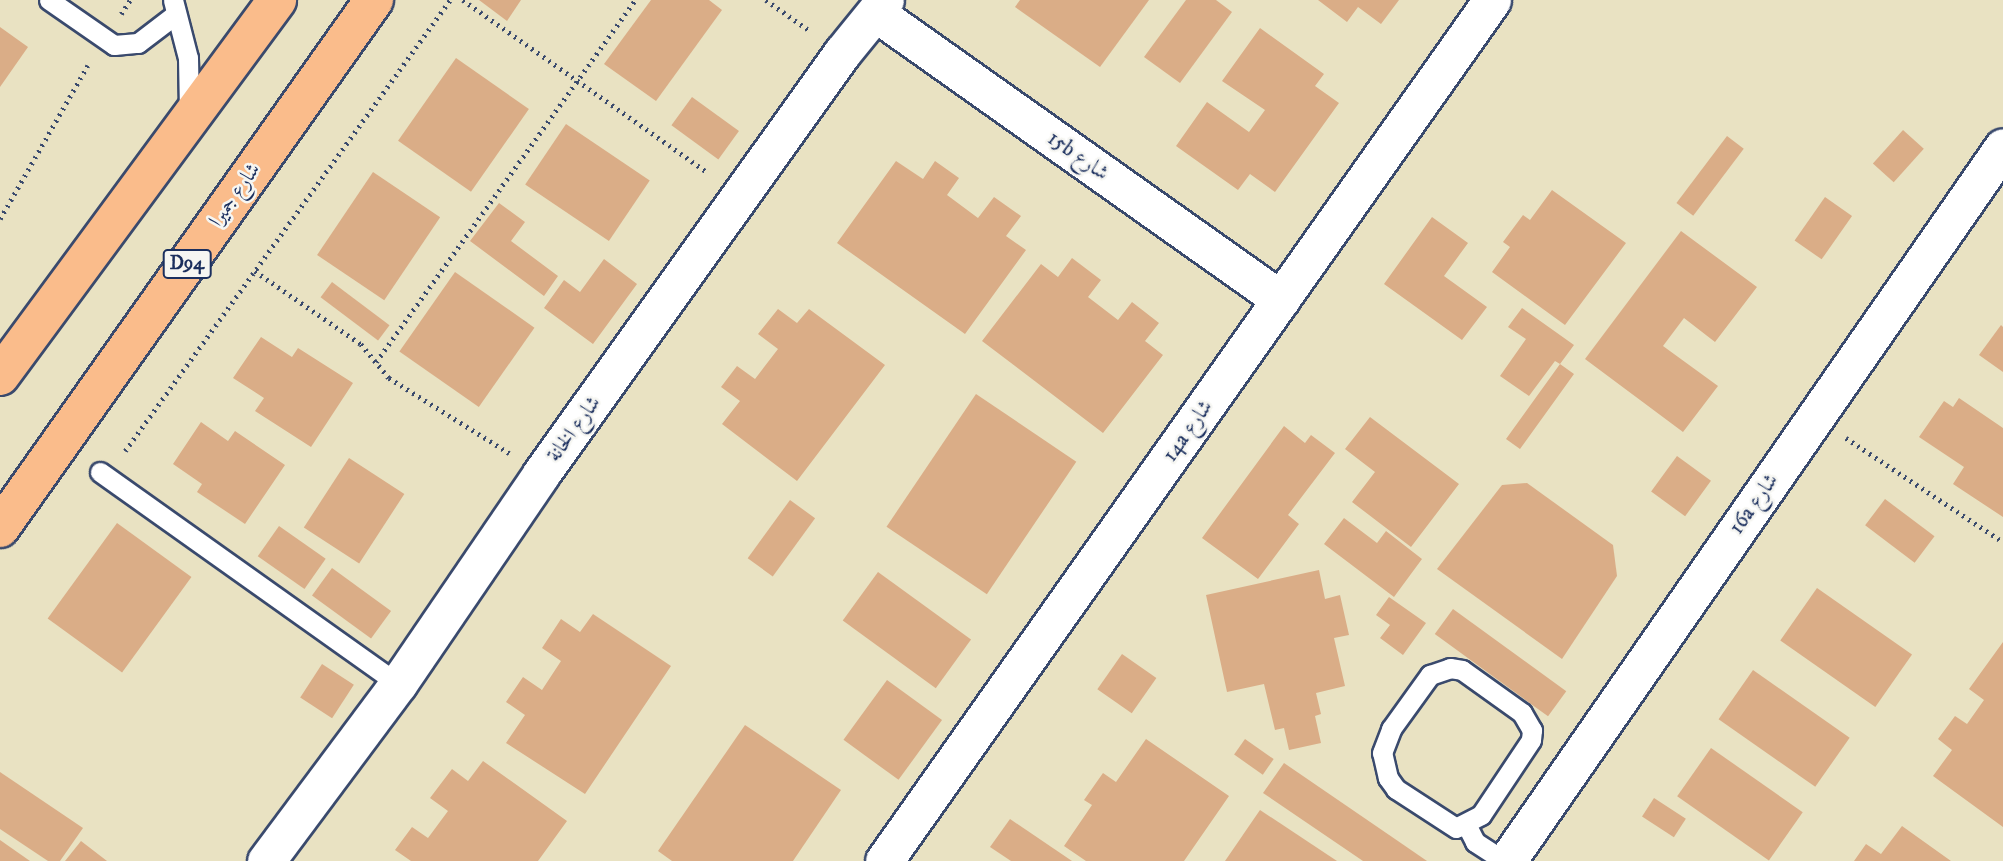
<!DOCTYPE html>
<meta charset="utf-8">
<style>
body{margin:0}
#map{position:relative;width:2003px;height:861px;overflow:hidden;background:#e9e2c2;font-family:"IM FELL DW Pica",Amiri,serif}
div>[style]{position:absolute}
[style*='--x']{left:calc(var(--x)*1px);top:calc(var(--y)*1px);width:calc(var(--w)*1px);rotate:calc(var(--a)*1deg)}
.building>*{inset:0;background:#daad87;transform-origin:0 0}
.path>*{height:4.5px;margin-top:-2.25px;transform-origin:0;background:repeating-linear-gradient(90deg,#3a4a6d 0 2px,transparent 0 7px)}
.roads{filter:drop-shadow(2px 0 #3a4a6d) drop-shadow(-2px 0 #3a4a6d) drop-shadow(0 2px #3a4a6d) drop-shadow(0 -2px #3a4a6d)}
.service>*{height:19px;margin:-9.5px;padding:0 9.5px;transform-origin:9.5px;border-radius:9.5px;background:#fff}
.minor>*{height:37px;margin:-18.5px;padding:0 18.5px;transform-origin:18.5px;border-radius:18.5px;background:#fff}
.primary>*{height:38px;margin:-19px;padding:0 19px;transform-origin:19px;border-radius:19px;background:#fabc8b}
span{translate:-50% -50%;white-space:nowrap;text-align:center;line-height:1.15;-webkit-text-stroke:5px #f6f6f2;paint-order:stroke}
.shield-label span{padding:2px 5px;background:#f6f6f2;border:2px solid;border-radius:5px;-webkit-text-stroke-width:0}
.shield-label{font-size:19px;color:#1b2f5e;font-weight:700}
.street-label{font-size:21px;color:#1b2f5e}
</style>
<div id="map">
<div class="building">
<i style="clip-path:polygon(479px 0,521px 0,507px 21px)"></i>
<i style="clip-path:polygon(651px 0,709px 0,722px 10px,656px 101px,604px 64px)"></i>
<i style="clip-path:polygon(1020px 0,1149px 0,1100px 67px,1015px 7px)"></i>
<i style="clip-path:polygon(1186px 0,1216px 0,1232px 12px,1180px 83px,1144px 57px)"></i>
<i style="clip-path:polygon(1318px 0,1399px 0,1381px 24px,1358px 7px,1347px 22px)"></i>
<i style="clip-path:polygon(0 27px,28px 47px,0 87px)"></i>
<i style="clip-path:polygon(1260px 28px,1324px 74px,1315px 86px,1339px 103px,1275px 192px,1250px 174px,1238px 190px,1176px 146px,1207px 102px,1249px 132px,1265px 110px,1222px 81px)"></i>
<i style="left:456px;top:58px;width:89px;height:101px;rotate:35deg"></i>
<i style="left:692px;top:97px;width:58px;height:35px;rotate:36deg"></i>
<i style="left:566px;top:124px;width:101px;height:73px;rotate:34deg"></i>
<i style="left:1903px;top:130px;width:28px;height:45px;rotate:42deg"></i>
<i style="left:1727px;top:136px;width:21px;height:84px;rotate:37deg"></i>
<i style="clip-path:polygon(896px 161px,923px 179px,935px 161px,959px 178px,947px 195px,978px 218px,994px 197px,1021px 216px,1006px 236px,1026px 250px,965px 334px,837px 243px)"></i>
<i style="left:373px;top:172px;width:81px;height:100px;rotate:34deg"></i>
<i style="clip-path:polygon(1552px 190px,1626px 243px,1565px 325px,1492px 272px,1510px 247px,1503px 242px,1523px 215px,1530px 220px)"></i>
<i style="left:1825px;top:197px;width:33px;height:53px;rotate:35deg"></i>
<i style="clip-path:polygon(499px 203px,525px 222px,511px 241px,558px 276px,544px 296px,470px 241px)"></i>
<i style="clip-path:polygon(1432px 217px,1468px 243px,1444px 276px,1487px 307px,1462px 340px,1384px 284px)"></i>
<i style="clip-path:polygon(1681px 231px,1757px 287px,1715px 342px,1684px 318px,1663px 346px,1718px 386px,1683px 432px,1585px 359px)"></i>
<i style="clip-path:polygon(1072px 258px,1101px 280px,1088px 297px,1118px 320px,1132px 302px,1159px 323px,1145px 341px,1163px 355px,1103px 433px,982px 341px,1041px 264px,1058px 277px)"></i>
<i style="clip-path:polygon(604px 259px,637px 284px,593px 344px,544px 308px,564px 280px,580px 292px)"></i>
<i style="left:455px;top:272px;width:97px;height:97px;rotate:35deg"></i>
<i style="left:332px;top:282px;width:72px;height:19px;rotate:37deg"></i>
<i style="clip-path:polygon(1522px 308px,1574px 345px,1560px 364px,1574px 374px,1520px 449px,1506px 439px,1560px 364px,1555px 361px,1529px 396px,1500px 376px,1526px 339px,1508px 327px)"></i>
<i style="clip-path:polygon(778px 309px,797px 323px,809px 309px,885px 365px,797px 481px,722px 424px,740px 401px,721px 387px,737px 366px,755px 379px,778px 349px,758px 334px)"></i>
<i style="clip-path:polygon(2001px 325px,2003px 327px,2003px 372px,1979px 355px)"></i>
<i style="clip-path:polygon(261px 337px,292px 357px,298px 348px,353px 383px,311px 447px,255px 411px,264px 398px,233px 378px)"></i>
<i style="left:976px;top:394px;width:121px;height:160px;rotate:34deg"></i>
<i style="clip-path:polygon(1959px 398px,2003px 428px,2003px 517px,1953px 484px,1964px 467px,1919px 437px,1944px 401px,1953px 407px)"></i>
<i style="clip-path:polygon(1370px 417px,1459px 484px,1411px 547px,1352px 502px,1375px 472px,1345px 449px)"></i>
<i style="clip-path:polygon(201px 422px,228px 441px,235px 431px,285px 465px,245px 524px,197px 492px,202px 484px,173px 464px)"></i>
<i style="clip-path:polygon(1284px 426px,1305px 443px,1311px 435px,1335px 453px,1288px 515px,1299px 524px,1258px 579px,1202px 538px)"></i>
<i style="left:1677px;top:456px;width:42px;height:44px;rotate:36deg"></i>
<i style="left:349px;top:458px;width:66px;height:83px;rotate:33deg"></i>
<i style="clip-path:polygon(1527px 483px,1613px 545px,1617px 576px,1562px 659px,1437px 569px,1502px 485px)"></i>
<i style="left:1885px;top:499px;width:62px;height:33px;rotate:37deg"></i>
<i style="left:790px;top:500px;width:31px;height:72px;rotate:36deg"></i>
<i style="clip-path:polygon(1344px 518px,1377px 543px,1386px 531px,1422px 559px,1394px 597px,1324px 544px)"></i>
<i style="left:117px;top:523px;width:92px;height:118px;rotate:36deg"></i>
<i style="left:279px;top:526px;width:57px;height:37px;rotate:35deg"></i>
<i style="left:332px;top:568px;width:73px;height:34px;rotate:36deg"></i>
<i style="clip-path:polygon(1319px 570px,1325px 599px,1340px 595px,1349px 635px,1334px 638px,1345px 686px,1316px 693px,1321px 714px,1315px 716px,1321px 743px,1289px 750px,1284px 728px,1275px 730px,1264px 684px,1227px 692px,1206px 595px)"></i>
<i style="left:878px;top:572px;width:115px;height:60px;rotate:36deg"></i>
<i style="left:1817px;top:588px;width:116px;height:64px;rotate:35deg"></i>
<i style="clip-path:polygon(1389px 597px,1426px 623px,1403px 655px,1380px 638px,1390px 625px,1376px 615px)"></i>
<i style="left:1453px;top:609px;width:140px;height:31px;rotate:36deg"></i>
<i style="clip-path:polygon(593px 614px,671px 666px,585px 794px,506px 743px,525px 715px,506px 702px,523px 677px,542px 690px,561px 661px,542px 648px,561px 619px,580px 632px)"></i>
<i style="clip-path:polygon(2003px 642px,2003px 827px,1933px 776px,1952px 750px,1938px 739px,1955px 716px,1967px 724px,1984px 700px,1969px 689px)"></i>
<i style="left:1122px;top:654px;width:42px;height:43px;rotate:35deg"></i>
<i style="left:322px;top:664px;width:38px;height:40px;rotate:33deg"></i>
<i style="left:1753px;top:670px;width:118px;height:60px;rotate:35deg"></i>
<i style="left:887px;top:680px;width:68px;height:74px;rotate:36deg"></i>
<i style="clip-path:polygon(745px 725px,841px 790px,793px 861px,672px 861px,658px 851px)"></i>
<i style="clip-path:polygon(1146px 739px,1229px 796px,1184px 861px,1086px 861px,1064px 846px,1092px 805px,1084px 800px,1103px 773px,1116px 782px)"></i>
<i style="left:1245px;top:739px;width:35px;height:19px;rotate:35deg"></i>
<i style="left:1711px;top:748px;width:112px;height:59px;rotate:35deg"></i>
<i style="clip-path:polygon(483px 761px,567px 821px,538px 861px,411px 861px,395px 850px,412px 827px,428px 838px,448px 811px,430px 798px,452px 769px,468px 781px)"></i>
<i style="clip-path:polygon(1284px 763px,1395px 839px,1427px 861px,1363px 861px,1263px 793px)"></i>
<i style="clip-path:polygon(0 772px,83px 828px,60px 861px,48px 861px,0 829px)"></i>
<i style="left:1654px;top:798px;width:38px;height:22px;rotate:33deg"></i>
<i style="clip-path:polygon(1260px 810px,1337px 861px,1225px 861px)"></i>
<i style="clip-path:polygon(1010px 819px,1072px 861px,1011px 861px,990px 847px)"></i>
<i style="clip-path:polygon(1902px 826px,1951px 861px,1854px 861px,1866px 844px,1881px 854px)"></i>
<i style="clip-path:polygon(0 840px,30px 861px,0 861px)"></i>
<i style="clip-path:polygon(81px 841px,107px 861px,65px 861px)"></i>
</div>
<div class="path">
<i style="--x:463;--y:0;--w:299;--a:35.2"></i>
<i style="--x:766;--y:0;--w:54;--a:35.2"></i>
<i style="--x:121;--y:14;--w:17;--a:-57"></i>
<i style="--x:0;--y:219;--w:177;--a:-60.3"></i>
<i style="--x:255;--y:271;--w:129;--a:34.6"></i>
<i style="--x:361;--y:344;--w:44;--a:50.5"></i>
<i style="--x:389;--y:378;--w:142;--a:32"></i>
<i style="--x:376;--y:362;--w:445;--a:-54.4"></i>
<i style="--x:1846;--y:438;--w:188;--a:33.5"></i>
<i style="--x:125;--y:451;--w:556;--a:-54.22"></i>
</div>
<div class="roads">
<div class="service">
<i style="--x:49;--y:0;--w:79;--a:34.7"></i>
<i style="--x:114;--y:45;--w:24;--a:-5"></i>
<i style="--x:138;--y:43;--w:48;--a:-37.3"></i>
<i style="--x:173;--y:0;--w:60;--a:75.5"></i>
<i style="--x:188;--y:58;--w:54;--a:88.9"></i>
<i style="--x:100;--y:472;--w:366;--a:35.4"></i>
<i style="--x:1450;--y:668;--w:12;--a:9"></i>
<i style="--x:1462;--y:670;--w:74;--a:35.6"></i>
<i style="--x:1522;--y:713;--w:20;--a:60"></i>
<i style="--x:1532;--y:730;--w:10;--a:96"></i>
<i style="--x:1531;--y:740;--w:90;--a:123.7"></i>
<i style="--x:1481;--y:815;--w:28;--a:153"></i>
<i style="--x:1456;--y:828;--w:72;--a:-147"></i>
<i style="--x:1396;--y:789;--w:14;--a:-126"></i>
<i style="--x:1388;--y:778;--w:26;--a:-103"></i>
<i style="--x:1382;--y:753;--w:26;--a:-69"></i>
<i style="--x:1391;--y:729;--w:67;--a:-54.2"></i>
<i style="--x:1430;--y:675;--w:21;--a:-19"></i>
<i style="--x:1467;--y:826;--w:18;--a:63"></i>
<i style="--x:1475;--y:842;--w:35;--a:33"></i>
</div>
<div class="minor">
<i style="--x:876;--y:13;--w:496;--a:35.3"></i>
<i style="--x:266;--y:861;--w:221;--a:-53.3"></i>
<i style="--x:398;--y:684;--w:254;--a:-55.7"></i>
<i style="--x:541;--y:474;--w:518;--a:-54.44"></i>
<i style="--x:842;--y:53;--w:68;--a:-50.9"></i>
<i style="--x:884;--y:861;--w:1054;--a:-54.77"></i>
<i style="--x:1507;--y:861;--w:869;--a:-55.21"></i>
</div>
<div class="primary">
<i style="--x:0;--y:376;--w:467;--a:-53.6"></i>
<i style="--x:0;--y:528;--w:647;--a:-54.69"></i>
</div>
</div>
<div class="shield-label">
<span style="left:187px;top:264px">D94</span>
</div>
<div class="street-label">
<span style="left:1078px;top:156px;rotate:35deg">15b شارع</span>
<span style="left:235px;top:195px;rotate:-55deg">شارع جميرا</span>
<span style="left:574px;top:429px;rotate:-54deg">شارع الخانة</span>
<span style="left:1188px;top:431px;rotate:-55deg">14a شارع</span>
<span style="left:1754px;top:504px;rotate:-55deg">16a شارع</span>
</div>
</div>
